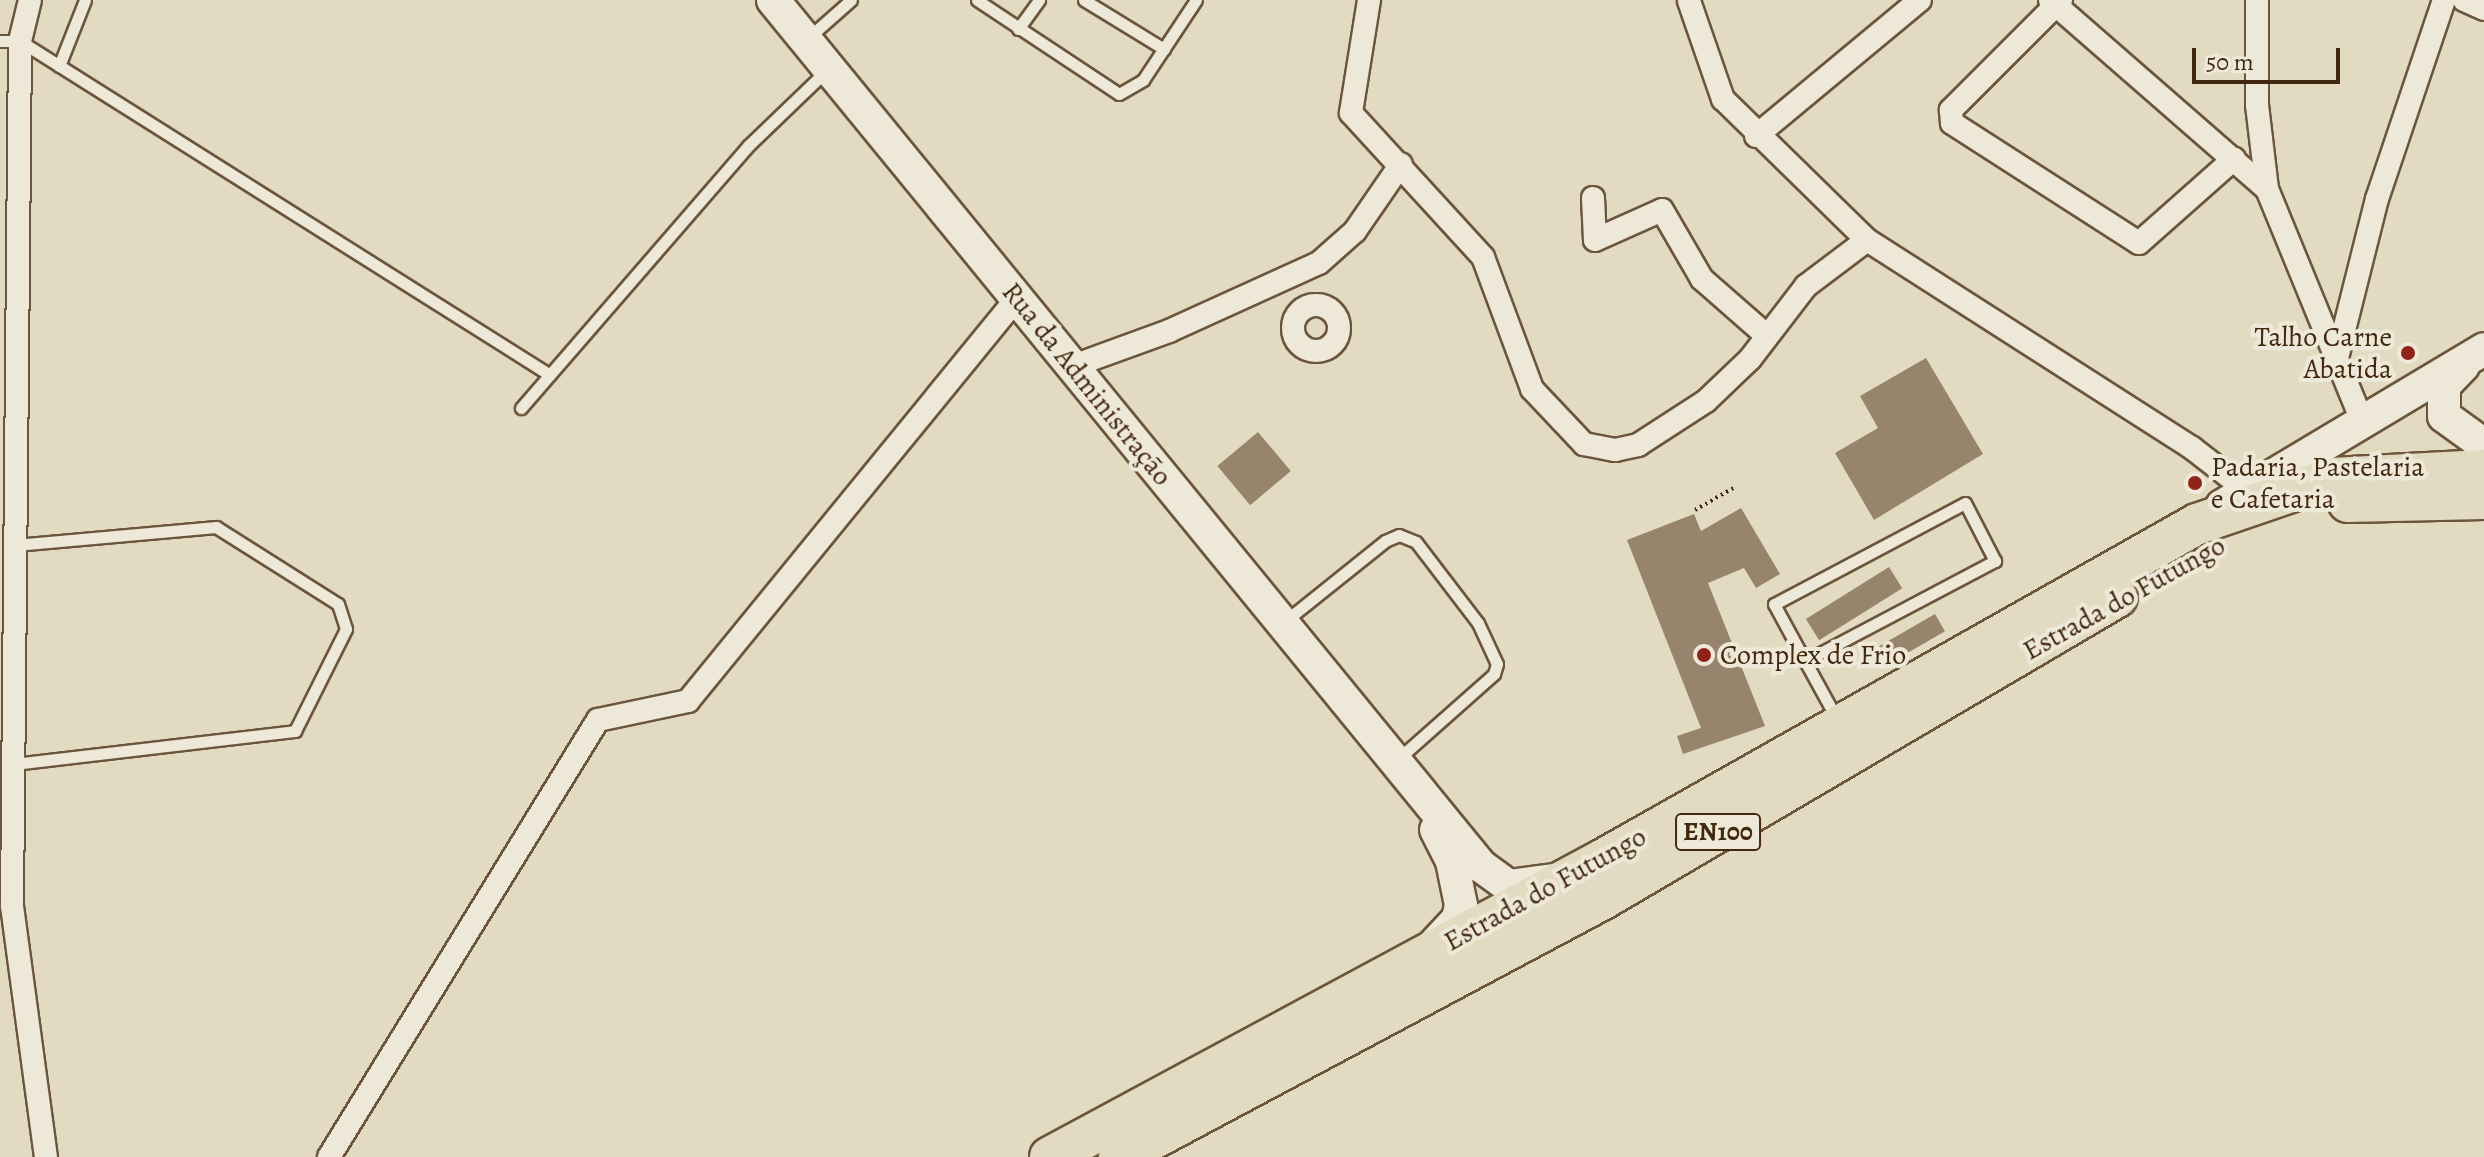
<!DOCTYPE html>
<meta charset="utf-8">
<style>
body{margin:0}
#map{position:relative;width:2484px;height:1157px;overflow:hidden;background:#e3dbc1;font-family:Alegreya,serif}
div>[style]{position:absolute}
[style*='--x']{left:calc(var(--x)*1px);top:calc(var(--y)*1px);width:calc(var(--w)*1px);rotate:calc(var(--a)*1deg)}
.building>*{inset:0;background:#96856c;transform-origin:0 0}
.path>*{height:4px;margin-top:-2px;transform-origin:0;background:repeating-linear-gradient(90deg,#432810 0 2px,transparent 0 6px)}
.roads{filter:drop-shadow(2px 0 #6b553c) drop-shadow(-2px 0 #6b553c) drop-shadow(0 2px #6b553c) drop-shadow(0 -2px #6b553c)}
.lane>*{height:11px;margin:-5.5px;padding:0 5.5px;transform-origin:5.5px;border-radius:5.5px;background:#ede8d7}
.street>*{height:22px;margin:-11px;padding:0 11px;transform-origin:11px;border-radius:11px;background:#ede8d7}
.street>.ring{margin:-11px;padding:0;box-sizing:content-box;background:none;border:22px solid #ede8d7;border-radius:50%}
.secondary>*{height:32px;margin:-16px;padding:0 16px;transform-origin:16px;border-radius:16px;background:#ede8d7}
.highway>*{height:40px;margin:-20px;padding:0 20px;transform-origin:20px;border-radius:20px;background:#e3dbc1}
.dots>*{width:22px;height:22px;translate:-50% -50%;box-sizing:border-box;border:4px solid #ede8d7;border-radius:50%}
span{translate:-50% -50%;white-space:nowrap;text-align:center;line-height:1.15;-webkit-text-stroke:8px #ede8d7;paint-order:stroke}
.shield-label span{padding:2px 6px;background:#ede8d7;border:2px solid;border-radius:6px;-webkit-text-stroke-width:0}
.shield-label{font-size:26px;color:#432810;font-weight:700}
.poi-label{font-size:28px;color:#432810}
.right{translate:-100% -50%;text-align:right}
.left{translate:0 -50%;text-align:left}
.street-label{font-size:28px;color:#432810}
.scale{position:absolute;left:2192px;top:48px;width:148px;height:36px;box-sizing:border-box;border:4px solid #432810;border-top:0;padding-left:10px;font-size:24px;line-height:28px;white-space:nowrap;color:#432810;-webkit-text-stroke:6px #ede8d7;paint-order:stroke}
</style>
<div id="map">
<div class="building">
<i style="clip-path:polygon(1926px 358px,1983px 454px,1874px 520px,1835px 453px,1878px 428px,1860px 396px)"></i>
<i style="left:1258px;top:432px;width:51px;height:53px;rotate:50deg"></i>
<i style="clip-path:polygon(1741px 508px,1780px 574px,1756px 588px,1744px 568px,1708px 583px,1765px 726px,1683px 754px,1677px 736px,1701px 728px,1627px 540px,1694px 514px,1701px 531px)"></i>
<i style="left:1889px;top:567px;width:25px;height:98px;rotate:58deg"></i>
<i style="left:1935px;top:614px;width:20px;height:69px;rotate:60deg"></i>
</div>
<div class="path">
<i style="--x:1695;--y:510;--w:46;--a:-29.9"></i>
</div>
<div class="roads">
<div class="lane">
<i style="--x:977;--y:0;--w:170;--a:33.5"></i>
<i style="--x:1119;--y:94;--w:28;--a:-30"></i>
<i style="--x:1143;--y:80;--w:96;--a:-56.5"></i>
<i style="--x:1084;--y:0;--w:94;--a:31.5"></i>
<i style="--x:1018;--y:29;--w:36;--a:-54"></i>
<i style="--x:808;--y:38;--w:57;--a:-41.5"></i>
<i style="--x:0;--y:41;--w:20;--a:0"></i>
<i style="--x:20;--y:41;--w:626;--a:32.22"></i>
<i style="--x:59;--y:66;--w:71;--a:-68.5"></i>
<i style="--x:521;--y:408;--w:347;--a:-49.1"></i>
<i style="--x:748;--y:146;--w:108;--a:-43.9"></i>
<i style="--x:15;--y:545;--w:202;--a:-5.1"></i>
<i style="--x:216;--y:527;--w:144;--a:32.3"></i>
<i style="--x:338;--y:604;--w:26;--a:72"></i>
<i style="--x:346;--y:629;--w:114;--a:116.6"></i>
<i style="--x:295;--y:731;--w:282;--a:173.3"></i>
<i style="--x:1284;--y:622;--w:129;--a:-38.7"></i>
<i style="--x:1385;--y:541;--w:15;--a:-23"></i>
<i style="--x:1399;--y:535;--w:18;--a:22"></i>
<i style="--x:1416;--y:542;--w:102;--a:52.6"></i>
<i style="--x:1478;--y:623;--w:45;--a:65.1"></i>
<i style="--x:1497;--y:664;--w:10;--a:107"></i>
<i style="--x:1494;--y:674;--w:128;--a:138.5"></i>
<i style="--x:1805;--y:661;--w:215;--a:-27.8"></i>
<i style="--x:1995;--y:561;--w:65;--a:-117.3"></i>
<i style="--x:1965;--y:503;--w:216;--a:152.1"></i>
<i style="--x:1774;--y:604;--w:65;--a:61.5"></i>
<i style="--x:1805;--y:661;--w:68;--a:61.2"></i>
</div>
<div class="street">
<i style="--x:30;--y:0;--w:42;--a:103.7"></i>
<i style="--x:20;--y:41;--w:865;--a:90.53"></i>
<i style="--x:12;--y:906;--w:253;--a:82.3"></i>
<i style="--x:1369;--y:0;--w:114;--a:99.1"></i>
<i style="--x:1351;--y:113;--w:195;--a:47.5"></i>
<i style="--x:1483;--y:257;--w:141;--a:69.6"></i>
<i style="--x:1532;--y:389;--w:76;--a:46.6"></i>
<i style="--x:1584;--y:444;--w:32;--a:11"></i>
<i style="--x:1615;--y:450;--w:24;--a:-12"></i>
<i style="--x:1638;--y:445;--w:81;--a:-32.9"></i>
<i style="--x:1706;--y:401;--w:61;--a:-43.7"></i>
<i style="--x:1750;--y:359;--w:92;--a:-52.5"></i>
<i style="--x:1806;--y:286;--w:76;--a:-37"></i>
<i style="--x:2050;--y:0;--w:288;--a:41.1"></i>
<i style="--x:2061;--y:0;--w:156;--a:135"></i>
<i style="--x:1951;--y:110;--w:13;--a:86"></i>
<i style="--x:1952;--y:123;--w:222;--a:32.7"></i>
<i style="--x:2139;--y:243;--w:127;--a:-41.5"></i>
<i style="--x:2257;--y:0;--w:105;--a:90"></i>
<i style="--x:2257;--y:105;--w:85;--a:83.2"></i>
<i style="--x:2267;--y:189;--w:251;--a:67.7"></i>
<i style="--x:2464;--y:0;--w:22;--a:24"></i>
<i style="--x:1689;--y:1;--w:104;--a:70.9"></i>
<i style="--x:1723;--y:99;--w:202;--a:44.4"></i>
<i style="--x:1867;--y:240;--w:386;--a:32.6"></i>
<i style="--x:2192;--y:448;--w:67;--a:37.7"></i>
<i style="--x:1756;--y:136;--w:213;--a:-39.7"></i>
<i style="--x:1593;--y:198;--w:42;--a:87.3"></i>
<i style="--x:1595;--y:240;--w:73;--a:-24.1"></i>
<i style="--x:1662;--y:210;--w:80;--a:59.9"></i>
<i style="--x:1702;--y:279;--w:86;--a:41.2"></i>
<i class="ring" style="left:1293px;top:305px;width:24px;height:24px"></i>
<i style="--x:1073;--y:366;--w:102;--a:-20"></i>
<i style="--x:1169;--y:331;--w:165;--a:-24.4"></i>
<i style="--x:1319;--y:263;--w:48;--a:-41.6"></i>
<i style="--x:1355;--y:231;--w:81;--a:-55.5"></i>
<i style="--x:2335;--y:366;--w:172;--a:-75.9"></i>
<i style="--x:2377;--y:199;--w:210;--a:-71.4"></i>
<i style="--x:329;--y:1157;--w:513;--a:-58.39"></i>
<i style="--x:598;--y:720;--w:92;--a:-11.9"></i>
<i style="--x:688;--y:701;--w:520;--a:-50.77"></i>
</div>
<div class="secondary">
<i style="--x:773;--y:0;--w:1119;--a:50.73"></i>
<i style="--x:1481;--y:866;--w:34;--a:36"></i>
<i style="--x:1509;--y:886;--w:45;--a:-7.6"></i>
<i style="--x:2463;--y:366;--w:28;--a:134"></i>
<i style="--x:2444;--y:386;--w:30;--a:90"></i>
<i style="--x:2444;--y:416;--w:49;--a:35.9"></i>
<i style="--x:2222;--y:506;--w:305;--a:-30.9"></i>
<i style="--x:1431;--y:948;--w:40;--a:-47"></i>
<i style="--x:1458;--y:919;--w:14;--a:-78"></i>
<i style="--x:1461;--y:905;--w:45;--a:-101.6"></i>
<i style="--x:1452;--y:861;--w:35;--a:-117"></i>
</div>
<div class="highway">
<i style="--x:2348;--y:502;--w:136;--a:-1.3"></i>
<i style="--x:1050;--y:1157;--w:627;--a:-28.28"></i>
<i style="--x:1602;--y:860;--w:683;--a:-29.45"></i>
<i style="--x:2197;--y:524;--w:143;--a:-18.8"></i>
<i style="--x:2332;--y:478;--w:152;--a:-3"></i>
<i style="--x:1119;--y:1157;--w:548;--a:-28.06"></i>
<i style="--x:1603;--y:899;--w:596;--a:-30.44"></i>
</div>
</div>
<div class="dots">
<i style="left:2408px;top:353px;background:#8f2418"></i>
<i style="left:2195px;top:483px;background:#8f2418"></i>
<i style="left:1704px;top:655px;background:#8f2418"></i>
</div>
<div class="shield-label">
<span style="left:1718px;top:832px">EN100</span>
</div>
<div class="poi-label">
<span class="right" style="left:2392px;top:353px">Talho Carne<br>Abatida</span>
<span class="left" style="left:2211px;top:483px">Padaria, Pastelaria<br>e Cafetaria</span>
<span class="left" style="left:1720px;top:655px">Complex de Frio</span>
</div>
<div class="street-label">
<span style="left:1087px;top:384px;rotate:51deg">Rua da Administração</span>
<span style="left:2124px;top:598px;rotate:-29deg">Estrada do Futungo</span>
<span style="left:1545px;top:889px;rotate:-29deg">Estrada do Futungo</span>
</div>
<div class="scale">50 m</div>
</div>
